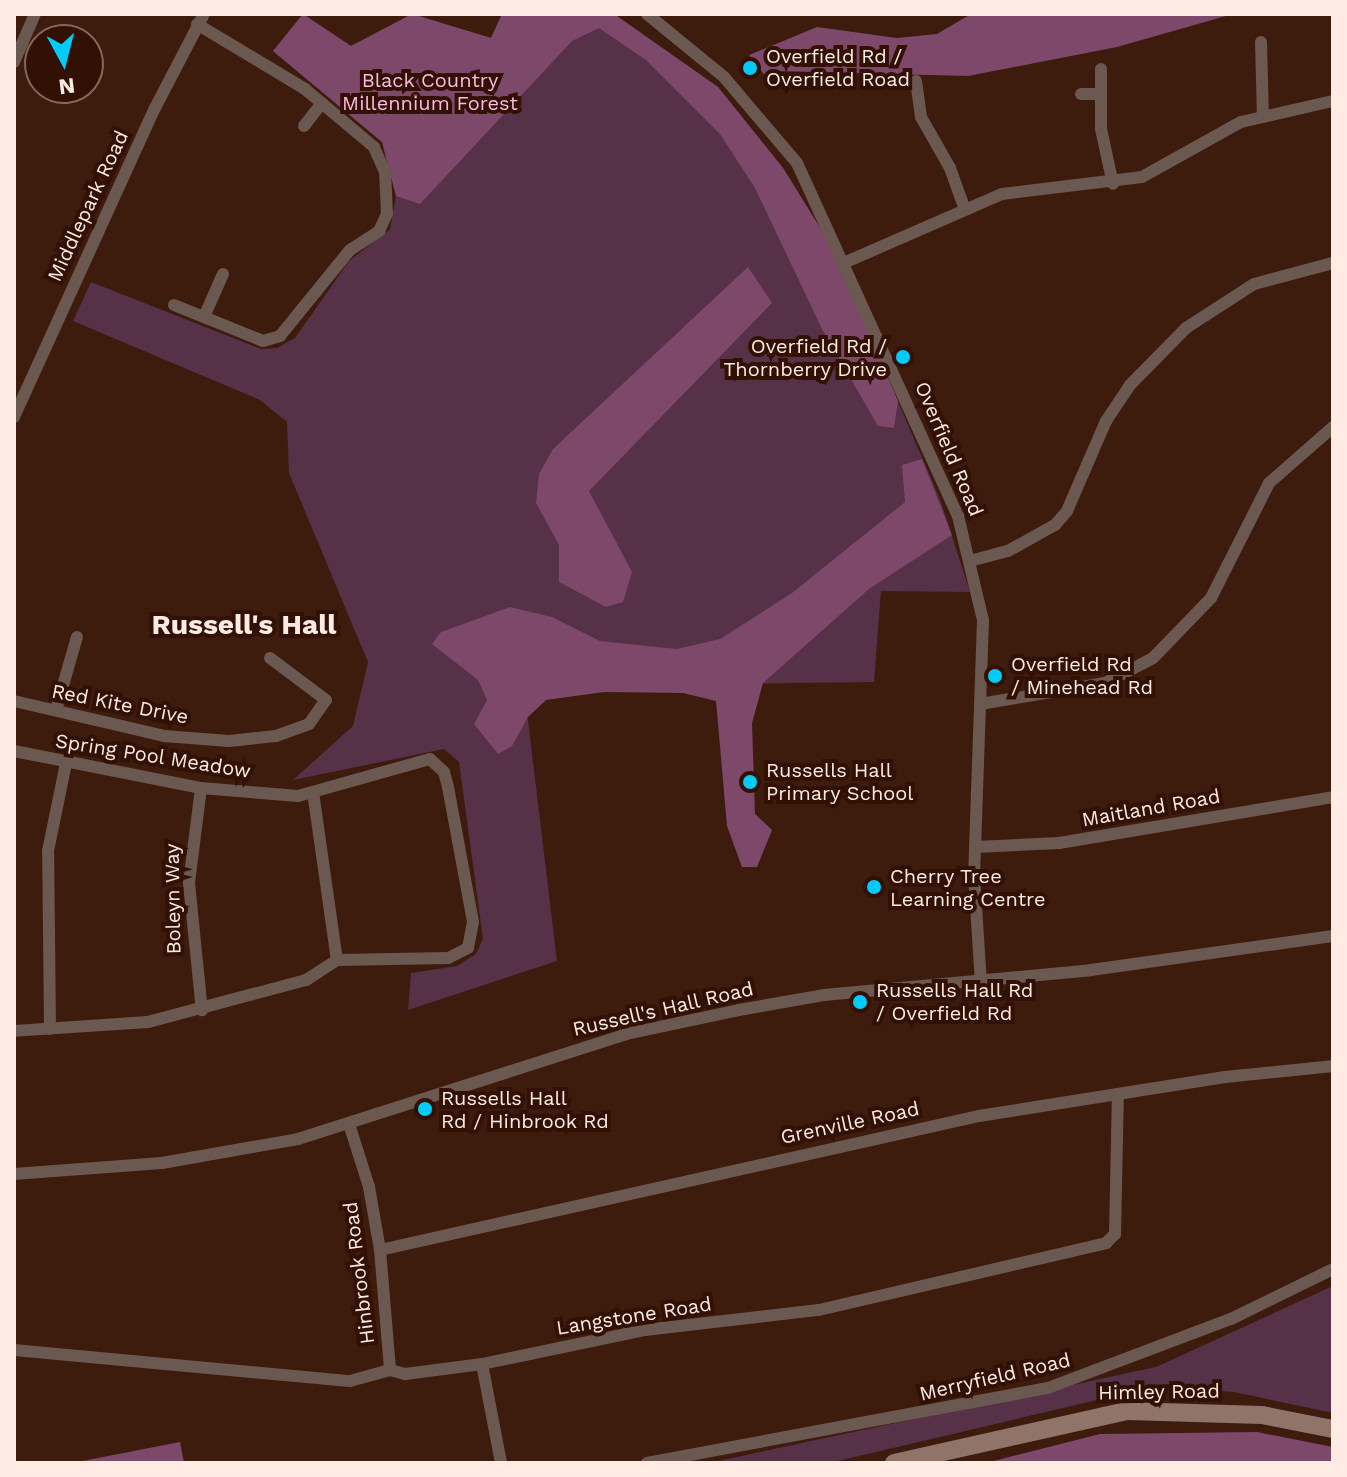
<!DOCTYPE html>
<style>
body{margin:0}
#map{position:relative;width:1347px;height:1477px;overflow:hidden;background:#3d1b0d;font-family:"Work Sans",sans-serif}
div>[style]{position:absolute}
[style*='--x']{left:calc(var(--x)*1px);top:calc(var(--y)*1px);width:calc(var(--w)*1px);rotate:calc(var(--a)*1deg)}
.green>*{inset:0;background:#563148}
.forest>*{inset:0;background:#7d486a;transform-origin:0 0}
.street>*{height:12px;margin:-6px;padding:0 6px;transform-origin:6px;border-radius:6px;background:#6a5851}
.secondary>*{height:18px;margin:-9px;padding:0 9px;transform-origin:9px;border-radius:9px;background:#907369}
.dots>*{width:22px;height:22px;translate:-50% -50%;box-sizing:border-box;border:4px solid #321104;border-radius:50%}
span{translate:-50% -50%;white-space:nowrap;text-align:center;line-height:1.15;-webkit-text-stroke:8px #321104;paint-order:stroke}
.poi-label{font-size:20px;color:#ffebe4}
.left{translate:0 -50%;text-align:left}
.right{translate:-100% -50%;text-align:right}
.park-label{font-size:20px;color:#fcb9e2}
.street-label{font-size:20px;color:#ffebe4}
.district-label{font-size:28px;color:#ffebe4;font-weight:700}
.frame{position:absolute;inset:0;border:16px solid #ffebe4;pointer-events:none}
.north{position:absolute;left:24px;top:24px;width:80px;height:80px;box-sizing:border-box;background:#321104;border:2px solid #84685e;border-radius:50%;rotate:173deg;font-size:22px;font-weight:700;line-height:32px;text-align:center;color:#ffebe4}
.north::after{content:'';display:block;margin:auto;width:28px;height:36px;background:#00cbf9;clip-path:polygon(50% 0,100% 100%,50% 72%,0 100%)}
</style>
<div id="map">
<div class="green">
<i style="clip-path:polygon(303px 14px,351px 46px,412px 14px,491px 38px,502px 14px,614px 14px,718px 87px,783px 168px,832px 247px,941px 502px,970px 592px,881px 591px,874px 682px,524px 687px,557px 961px,408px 1010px,411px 973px,457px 966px,476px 954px,483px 939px,459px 762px,444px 749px,293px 780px,353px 726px,368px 662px,289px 473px,287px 422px,260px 400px,73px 321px,91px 282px,261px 349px,277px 348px,295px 338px,349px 261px,390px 229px,396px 196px,382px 142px,273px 51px)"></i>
<i style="clip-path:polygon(1333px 1286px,1333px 1413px,1234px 1392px,1157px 1386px,829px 1463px,709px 1463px,1156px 1367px)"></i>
</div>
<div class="forest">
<i style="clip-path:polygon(303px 14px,351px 46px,412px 14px,491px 38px,502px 14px,614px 14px,718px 87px,783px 168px,832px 247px,898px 401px,894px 428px,878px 426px,822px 329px,755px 188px,720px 134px,646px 60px,599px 28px,572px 41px,420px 204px,396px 196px,382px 142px,273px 51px)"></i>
<i style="clip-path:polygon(971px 14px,1233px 14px,1117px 47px,968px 76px,777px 71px,766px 77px,749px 55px,817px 27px,897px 38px,937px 34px)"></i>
<i style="clip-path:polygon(748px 267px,772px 303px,589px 491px,632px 572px,623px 602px,606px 607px,559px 582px,559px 545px,536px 503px,539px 474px,553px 449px)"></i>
<i style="clip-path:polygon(922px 459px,952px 535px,869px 589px,763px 683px,752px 723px,755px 814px,772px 830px,757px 867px,742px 867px,727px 826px,716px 701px,683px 693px,604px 692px,546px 700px,528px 717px,512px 746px,498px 754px,474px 724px,487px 700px,478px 680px,432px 644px,441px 632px,510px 607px,552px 617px,600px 641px,677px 649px,720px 639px,792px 593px,905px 502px,902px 465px)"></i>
<i style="clip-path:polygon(1257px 1432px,1333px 1447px,1333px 1463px,986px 1463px,1100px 1434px)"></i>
<i style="left:180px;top:1442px;width:21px;height:166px;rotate:79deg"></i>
</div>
<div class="street">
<i style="--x:647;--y:14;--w:99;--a:39.3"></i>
<i style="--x:724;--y:77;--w:113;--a:49.7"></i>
<i style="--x:797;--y:163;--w:388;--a:65.5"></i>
<i style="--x:958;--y:516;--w:107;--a:76.5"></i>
<i style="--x:983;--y:620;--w:255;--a:92"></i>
<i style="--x:974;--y:875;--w:107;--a:86.3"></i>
<i style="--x:1261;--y:42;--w:75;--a:88.5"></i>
<i style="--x:14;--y:62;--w:52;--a:-66.4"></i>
<i style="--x:1101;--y:69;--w:60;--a:90"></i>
<i style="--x:1101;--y:129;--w:56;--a:77.7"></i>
<i style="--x:916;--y:81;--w:36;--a:82"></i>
<i style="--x:921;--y:117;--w:59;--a:60.4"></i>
<i style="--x:950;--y:168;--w:41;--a:70.3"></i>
<i style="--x:1081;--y:94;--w:19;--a:0"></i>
<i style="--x:304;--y:126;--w:29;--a:-52"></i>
<i style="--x:846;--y:262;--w:170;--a:-23.6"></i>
<i style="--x:1002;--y:194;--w:141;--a:-6.9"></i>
<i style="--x:1142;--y:177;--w:113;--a:-29.1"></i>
<i style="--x:1241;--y:122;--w:94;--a:-12.9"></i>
<i style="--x:174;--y:305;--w:96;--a:22"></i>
<i style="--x:263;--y:341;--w:18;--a:-16"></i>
<i style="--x:280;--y:336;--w:111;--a:-50.9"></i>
<i style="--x:350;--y:250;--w:35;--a:-33"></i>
<i style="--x:379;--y:231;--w:19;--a:-65"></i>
<i style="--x:387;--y:214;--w:42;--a:-92.7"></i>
<i style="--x:385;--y:172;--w:27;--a:-114"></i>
<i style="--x:374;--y:147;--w:90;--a:-140"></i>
<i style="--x:305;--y:89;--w:126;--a:-149"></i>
<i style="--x:204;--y:317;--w:47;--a:-66.2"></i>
<i style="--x:14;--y:417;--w:340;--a:-65.5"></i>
<i style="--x:155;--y:108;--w:106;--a:-62.5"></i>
<i style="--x:970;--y:561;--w:39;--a:-15"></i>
<i style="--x:1008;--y:551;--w:54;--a:-29"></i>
<i style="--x:1055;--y:525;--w:18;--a:-49"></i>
<i style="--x:1067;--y:511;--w:98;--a:-66.6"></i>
<i style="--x:1106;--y:421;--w:43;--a:-56.3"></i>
<i style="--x:1130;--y:385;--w:80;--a:-45.5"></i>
<i style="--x:1186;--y:328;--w:81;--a:-32.9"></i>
<i style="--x:1254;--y:284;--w:82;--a:-14.9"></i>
<i style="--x:14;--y:701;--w:154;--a:13.1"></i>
<i style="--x:164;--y:736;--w:65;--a:4.4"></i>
<i style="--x:229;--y:741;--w:47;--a:-6.1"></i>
<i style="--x:276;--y:736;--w:35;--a:-20"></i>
<i style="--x:309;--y:724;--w:29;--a:-55"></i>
<i style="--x:326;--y:700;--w:70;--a:-143.1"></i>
<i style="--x:980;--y:704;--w:127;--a:-9.5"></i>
<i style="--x:1105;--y:683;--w:54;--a:-27.5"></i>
<i style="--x:1153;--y:658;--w:83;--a:-46"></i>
<i style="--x:1211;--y:598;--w:129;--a:-63.2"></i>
<i style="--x:1269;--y:483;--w:85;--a:-41.2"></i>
<i style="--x:56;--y:710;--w:76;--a:-74"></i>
<i style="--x:14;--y:751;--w:191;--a:11.2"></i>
<i style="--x:201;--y:788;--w:97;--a:4.7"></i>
<i style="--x:298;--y:796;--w:137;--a:-15.7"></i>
<i style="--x:430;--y:759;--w:19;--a:43"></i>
<i style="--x:444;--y:772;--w:16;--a:75"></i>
<i style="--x:448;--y:787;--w:137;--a:79.5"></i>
<i style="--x:473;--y:922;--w:26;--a:101"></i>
<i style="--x:468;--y:948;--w:22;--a:153"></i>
<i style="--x:448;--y:958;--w:111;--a:179"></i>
<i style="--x:337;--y:960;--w:37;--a:147"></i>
<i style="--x:306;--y:980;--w:163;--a:165.1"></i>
<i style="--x:148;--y:1022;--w:134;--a:176.2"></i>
<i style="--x:201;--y:788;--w:96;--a:97.2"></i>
<i style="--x:189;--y:883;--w:128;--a:84.2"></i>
<i style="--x:313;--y:792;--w:170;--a:81.9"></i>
<i style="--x:975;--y:847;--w:84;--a:-2.7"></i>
<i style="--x:1059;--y:843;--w:278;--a:-9.5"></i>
<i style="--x:50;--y:1029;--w:178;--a:-90.6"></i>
<i style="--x:48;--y:851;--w:90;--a:-78.4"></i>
<i style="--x:350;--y:1127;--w:63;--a:72.4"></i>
<i style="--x:369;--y:1187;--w:64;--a:80.1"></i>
<i style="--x:380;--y:1250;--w:120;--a:85.2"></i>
<i style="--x:14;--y:1174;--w:148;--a:-4.3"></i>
<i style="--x:162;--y:1163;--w:138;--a:-10"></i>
<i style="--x:298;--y:1139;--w:349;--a:-17.7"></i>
<i style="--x:631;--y:1033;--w:110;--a:-12"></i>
<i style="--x:739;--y:1010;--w:86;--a:-10"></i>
<i style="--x:824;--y:995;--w:268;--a:-5.3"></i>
<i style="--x:1091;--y:970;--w:244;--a:-8"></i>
<i style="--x:380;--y:1250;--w:614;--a:-12.61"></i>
<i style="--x:979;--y:1116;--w:249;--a:-9"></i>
<i style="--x:1225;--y:1077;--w:109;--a:-5.8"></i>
<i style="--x:14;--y:1350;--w:337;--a:5.3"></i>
<i style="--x:350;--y:1381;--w:41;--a:-15.4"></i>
<i style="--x:390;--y:1370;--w:16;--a:15"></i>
<i style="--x:405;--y:1374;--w:78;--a:-7.4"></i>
<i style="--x:482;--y:1364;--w:167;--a:-11.8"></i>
<i style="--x:645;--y:1330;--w:175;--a:-6.6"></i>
<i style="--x:819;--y:1310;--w:295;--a:-13.1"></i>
<i style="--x:1106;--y:1243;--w:13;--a:-45"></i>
<i style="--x:1115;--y:1234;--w:140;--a:-88.8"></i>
<i style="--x:482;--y:1364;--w:101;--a:79.1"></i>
<i style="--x:647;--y:1463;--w:408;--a:-10.6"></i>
<i style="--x:1048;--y:1388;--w:196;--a:-20.7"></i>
<i style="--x:1231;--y:1319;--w:114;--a:-26.1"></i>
</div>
<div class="secondary">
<i style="--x:894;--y:1463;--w:239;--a:-12.6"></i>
<i style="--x:1127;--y:1411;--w:135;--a:1.7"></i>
<i style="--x:1262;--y:1415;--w:72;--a:11.2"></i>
</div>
<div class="dots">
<i style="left:750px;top:68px;background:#00cbf9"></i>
<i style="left:903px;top:357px;background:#00cbf9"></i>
<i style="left:995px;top:676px;background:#00cbf9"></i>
<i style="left:750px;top:782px;background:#00cbf9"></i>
<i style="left:874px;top:887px;background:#00cbf9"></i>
<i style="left:860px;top:1002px;background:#00cbf9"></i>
<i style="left:425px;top:1109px;background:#00cbf9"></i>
</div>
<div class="poi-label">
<span class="left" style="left:766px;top:68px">Overfield Rd /<br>Overfield Road</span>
<span class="right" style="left:887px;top:358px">Overfield Rd /<br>Thornberry Drive</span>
<span class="left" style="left:1011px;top:676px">Overfield Rd<br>/ Minehead Rd</span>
<span class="left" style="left:766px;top:782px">Russells Hall<br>Primary School</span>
<span class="left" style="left:890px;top:888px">Cherry Tree<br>Learning Centre</span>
<span class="left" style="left:876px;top:1002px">Russells Hall Rd<br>/ Overfield Rd</span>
<span class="left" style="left:441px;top:1110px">Russells Hall<br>Rd / Hinbrook Rd</span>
</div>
<div class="park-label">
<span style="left:430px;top:92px">Black Country<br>Millennium Forest</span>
</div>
<div class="street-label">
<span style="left:88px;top:206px;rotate:-65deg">Middlepark Road</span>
<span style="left:949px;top:449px;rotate:67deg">Overfield Road</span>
<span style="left:120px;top:704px;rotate:11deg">Red Kite Drive</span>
<span style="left:153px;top:756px;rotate:9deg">Spring Pool Meadow</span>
<span style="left:1151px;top:808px;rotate:-10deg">Maitland Road</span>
<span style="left:173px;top:899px;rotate:-91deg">Boleyn Way</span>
<span style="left:663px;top:1009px;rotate:-13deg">Russell's Hall Road</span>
<span style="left:850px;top:1123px;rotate:-12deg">Grenville Road</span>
<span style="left:359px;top:1273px;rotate:-97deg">Hinbrook Road</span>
<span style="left:634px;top:1316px;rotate:-9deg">Langstone Road</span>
<span style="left:995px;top:1377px;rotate:-13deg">Merryfield Road</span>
<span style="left:1159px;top:1392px;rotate:-1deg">Himley Road</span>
</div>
<div class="district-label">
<span style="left:244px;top:625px">Russell's Hall</span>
</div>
<div class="frame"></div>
<div class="north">N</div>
</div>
